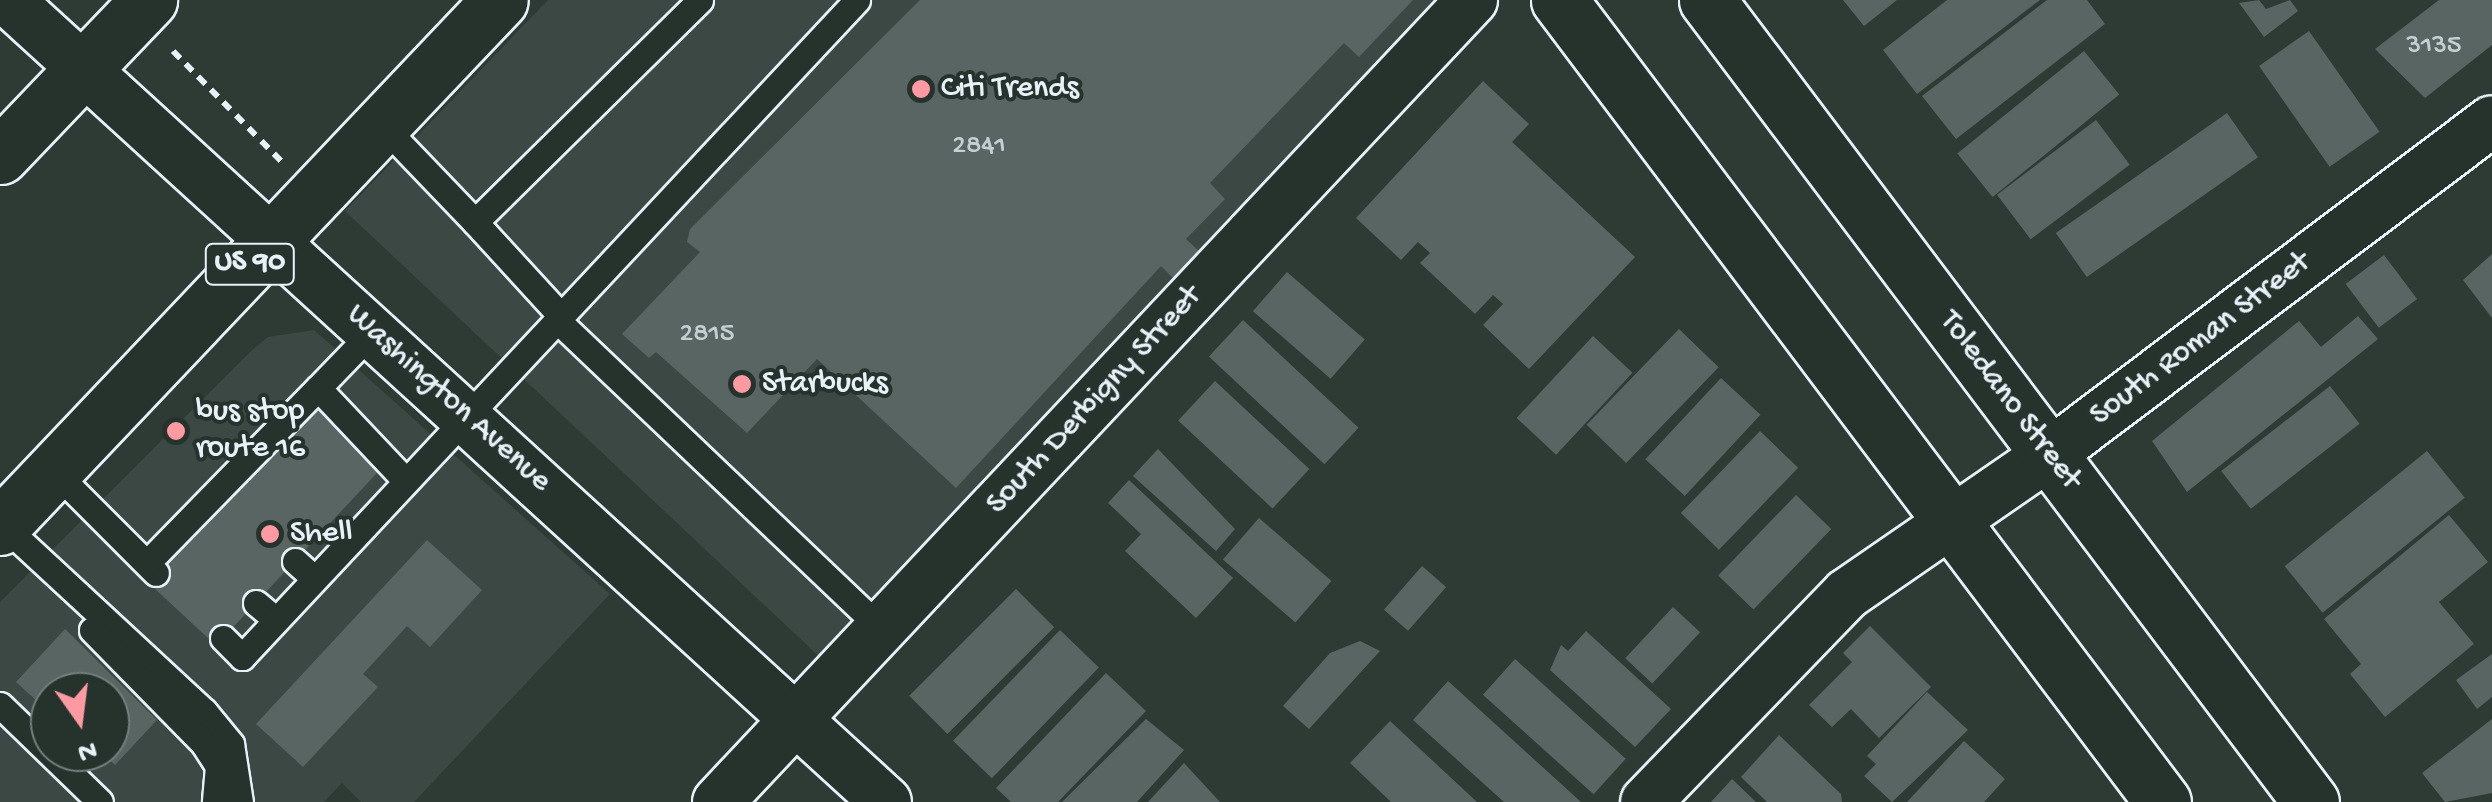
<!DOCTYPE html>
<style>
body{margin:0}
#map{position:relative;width:2492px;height:802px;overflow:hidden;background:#2e3b35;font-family:"Gochi Hand",sans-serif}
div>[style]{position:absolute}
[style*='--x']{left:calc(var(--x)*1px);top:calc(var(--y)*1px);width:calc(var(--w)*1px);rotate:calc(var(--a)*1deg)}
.built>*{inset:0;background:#3b4843}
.building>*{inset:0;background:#596563;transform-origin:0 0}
.path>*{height:6px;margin-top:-3px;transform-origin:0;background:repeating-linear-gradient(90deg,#e8f1f8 0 10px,transparent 0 18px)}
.roads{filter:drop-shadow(2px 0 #e8f1f8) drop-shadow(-2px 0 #e8f1f8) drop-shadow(0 2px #e8f1f8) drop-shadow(0 -2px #e8f1f8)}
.lane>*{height:25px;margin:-12.5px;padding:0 12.5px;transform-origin:12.5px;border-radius:12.5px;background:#26332d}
.street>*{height:50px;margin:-25px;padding:0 25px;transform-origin:25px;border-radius:25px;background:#26332d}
.secondary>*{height:55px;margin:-27.5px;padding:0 27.5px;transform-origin:27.5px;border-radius:27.5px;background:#26332d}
.primary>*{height:55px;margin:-27.5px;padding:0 27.5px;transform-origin:27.5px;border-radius:27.5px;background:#26332d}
.dots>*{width:28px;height:28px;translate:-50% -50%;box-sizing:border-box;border:5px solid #26332d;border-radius:50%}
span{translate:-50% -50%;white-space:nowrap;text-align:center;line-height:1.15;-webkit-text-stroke:8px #26332d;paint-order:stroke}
.number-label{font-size:28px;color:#c4ced3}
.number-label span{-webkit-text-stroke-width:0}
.shield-label span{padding:2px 8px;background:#26332d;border:2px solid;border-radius:8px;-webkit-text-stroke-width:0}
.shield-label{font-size:30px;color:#e8f1f8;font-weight:700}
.poi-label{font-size:32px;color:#e8f1f8}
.left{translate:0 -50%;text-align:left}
.street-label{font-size:32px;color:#e8f1f8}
.north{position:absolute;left:30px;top:672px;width:100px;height:100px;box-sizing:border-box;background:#26332d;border:2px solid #747f7e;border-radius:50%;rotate:166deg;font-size:28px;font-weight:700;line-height:40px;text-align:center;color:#e8f1f8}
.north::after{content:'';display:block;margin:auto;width:35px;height:45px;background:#ff9aa2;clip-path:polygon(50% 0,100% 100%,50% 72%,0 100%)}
</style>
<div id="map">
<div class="built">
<i style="clip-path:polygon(548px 0,1444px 0,826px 663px,345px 211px)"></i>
<i style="clip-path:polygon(evenodd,314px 330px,610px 594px,414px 802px,361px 802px,342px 783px,324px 802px,0 802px,0 602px,250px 352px,268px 337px,314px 330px,50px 692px,110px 692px,110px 752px,50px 752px,50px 692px)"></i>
</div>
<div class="building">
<i style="clip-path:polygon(920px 0,1413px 0,1359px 57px,1344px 43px,1210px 183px,1225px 199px,1186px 239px,1201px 253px,1175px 280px,1161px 266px,956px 488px,817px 359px,747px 433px,656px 352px,649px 358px,622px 334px,700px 252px,687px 242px,690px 229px)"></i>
<i style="clip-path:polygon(1843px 0,1897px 0,1864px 26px)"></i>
<i style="clip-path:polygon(1947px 0,2040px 0,1917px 94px,1883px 50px)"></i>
<i style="clip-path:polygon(2047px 0,2087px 0,2105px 24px,1956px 139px,1922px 96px)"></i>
<i style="clip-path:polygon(2259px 0,2266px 9px,2290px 0,2298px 11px,2264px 37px,2239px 3px)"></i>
<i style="clip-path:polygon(2439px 0,2492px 0,2492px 45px,2425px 98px,2375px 49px)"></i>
<i style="left:2309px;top:31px;width:123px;height:61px;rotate:55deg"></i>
<i style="left:2084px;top:51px;width:56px;height:163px;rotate:51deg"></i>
<i style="clip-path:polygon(1483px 81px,1529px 124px,1512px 142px,1635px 257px,1529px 369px,1483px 325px,1503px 304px,1493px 295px,1475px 314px,1420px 263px,1430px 253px,1418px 242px,1401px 260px,1356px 218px)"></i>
<i style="left:2227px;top:113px;width:54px;height:209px;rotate:55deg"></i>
<i style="left:2096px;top:120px;width:56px;height:124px;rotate:53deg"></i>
<i style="clip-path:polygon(2492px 254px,2492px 318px,2463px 280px)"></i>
<i style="left:2384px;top:255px;width:55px;height:48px;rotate:53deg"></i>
<i style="left:1287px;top:272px;width:103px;height:52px;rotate:41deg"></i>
<i style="clip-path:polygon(2358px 316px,2378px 339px,2187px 492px,2152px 441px,2299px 321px,2321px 347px)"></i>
<i style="left:1243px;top:320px;width:158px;height:50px;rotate:43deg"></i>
<i style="left:1679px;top:329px;width:55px;height:133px;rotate:44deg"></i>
<i style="left:1593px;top:336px;width:54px;height:112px;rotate:43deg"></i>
<i style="left:1721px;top:378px;width:54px;height:111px;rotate:43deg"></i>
<i style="left:1215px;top:381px;width:129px;height:54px;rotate:43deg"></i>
<i style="left:2330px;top:386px;width:48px;height:138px;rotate:52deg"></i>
<i style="left:315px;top:403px;width:93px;height:245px;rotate:43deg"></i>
<i style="left:1760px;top:431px;width:53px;height:114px;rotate:44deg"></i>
<i style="clip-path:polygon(1158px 449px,1235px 529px,1216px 551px,1133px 476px)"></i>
<i style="left:2427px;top:451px;width:60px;height:183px;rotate:51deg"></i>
<i style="clip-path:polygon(1129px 480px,1233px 578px,1196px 618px,1125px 551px,1141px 534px,1108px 503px)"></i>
<i style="left:1796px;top:495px;width:49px;height:112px;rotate:44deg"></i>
<i style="clip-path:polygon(2449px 515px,2488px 562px,2439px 602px,2474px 644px,2385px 717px,2350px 674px,2361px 664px,2324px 619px)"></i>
<i style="left:1259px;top:518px;width:96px;height:55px;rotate:41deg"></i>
<i style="clip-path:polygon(427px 540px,482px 590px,430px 647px,407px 626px,363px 674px,378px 687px,303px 767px,256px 724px)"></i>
<i style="left:1422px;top:566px;width:32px;height:58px;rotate:41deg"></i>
<i style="left:1016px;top:589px;width:54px;height:151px;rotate:45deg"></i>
<i style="left:1673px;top:607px;width:37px;height:70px;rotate:43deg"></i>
<i style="clip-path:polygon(1870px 626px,1931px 687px,1879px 738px,1851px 709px,1832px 727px,1809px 705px,1852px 662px,1843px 653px)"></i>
<i style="clip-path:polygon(65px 629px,157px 720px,115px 765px,101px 752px,110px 752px,110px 692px,50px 692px,50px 713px,16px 682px)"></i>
<i style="left:1060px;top:630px;width:54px;height:154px;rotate:44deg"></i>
<i style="clip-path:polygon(1586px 631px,1671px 709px,1635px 747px,1550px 670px,1561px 645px,1568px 651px)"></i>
<i style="clip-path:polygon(1360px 641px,1380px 651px,1309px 729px,1283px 706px,1330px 653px)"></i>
<i style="clip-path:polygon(2492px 654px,2492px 697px,2477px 709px,2456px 680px)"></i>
<i style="left:1515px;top:659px;width:149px;height:48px;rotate:42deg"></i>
<i style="clip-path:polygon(1106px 673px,1146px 711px,1058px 802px,1011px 802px,996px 788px)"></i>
<i style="clip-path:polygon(1448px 681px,1581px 802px,1504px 802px,1413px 720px)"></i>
<i style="clip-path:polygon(1927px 692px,1968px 730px,1892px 802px,1864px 776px,1876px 764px,1867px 756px)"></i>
<i style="clip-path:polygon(1146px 719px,1184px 750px,1137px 802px,1062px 802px)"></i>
<i style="clip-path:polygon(2492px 719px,2492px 793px,2445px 802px,2422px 773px)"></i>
<i style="clip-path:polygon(1390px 721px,1477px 802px,1391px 802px,1350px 763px)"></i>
<i style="clip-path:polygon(1779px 735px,1841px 794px,1842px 802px,1767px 802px,1741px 777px)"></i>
<i style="clip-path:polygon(1964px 741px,2005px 779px,1984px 802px,1907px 802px)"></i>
<i style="clip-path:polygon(1184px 763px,1220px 802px,1148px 802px)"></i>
<i style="clip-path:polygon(1732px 779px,1756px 802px,1711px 802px)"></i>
</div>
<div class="path">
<i style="--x:173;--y:51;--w:154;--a:45.5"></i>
</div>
<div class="roads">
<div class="lane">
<i style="--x:382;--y:125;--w:134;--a:46.2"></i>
<i style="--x:561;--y:316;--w:127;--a:-132.5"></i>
<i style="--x:475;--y:222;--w:316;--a:-44.6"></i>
<i style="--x:557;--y:320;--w:448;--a:43.6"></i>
<i style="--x:373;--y:331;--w:79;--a:134"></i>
<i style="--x:318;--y:388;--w:125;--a:46.6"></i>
<i style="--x:54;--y:471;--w:144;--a:45"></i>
<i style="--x:3;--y:525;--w:274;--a:42.8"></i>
<i style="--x:204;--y:711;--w:43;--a:50.7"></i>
<i style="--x:231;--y:744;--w:59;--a:81.2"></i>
<i style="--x:295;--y:561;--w:25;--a:42"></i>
<i style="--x:147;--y:563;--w:245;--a:-45.7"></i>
<i style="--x:256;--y:603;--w:26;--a:40"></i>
<i style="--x:92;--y:630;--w:158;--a:45.5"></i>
<i style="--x:203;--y:743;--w:27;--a:57"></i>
<i style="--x:218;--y:766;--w:36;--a:95"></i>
<i style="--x:223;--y:638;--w:27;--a:45"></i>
<i style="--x:242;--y:657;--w:900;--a:-46.89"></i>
<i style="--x:0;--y:705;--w:139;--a:44.1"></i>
</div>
<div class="street">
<i style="--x:8;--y:0;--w:1189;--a:42.41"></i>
<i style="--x:718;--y:802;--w:1101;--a:-46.77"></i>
<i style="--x:1646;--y:802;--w:289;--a:-46"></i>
<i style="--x:1847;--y:594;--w:247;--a:-34.6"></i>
<i style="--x:2050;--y:454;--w:553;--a:-36.99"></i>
</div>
<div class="secondary">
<i style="--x:1559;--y:0;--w:1004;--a:53.02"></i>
<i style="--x:1707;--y:0;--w:1004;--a:53.02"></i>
</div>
<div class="primary">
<i style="--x:0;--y:156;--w:216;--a:-46.3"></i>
<i style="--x:0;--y:527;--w:726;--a:-46.51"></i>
</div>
</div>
<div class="dots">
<i style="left:921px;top:89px;background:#ff9aa2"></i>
<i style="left:742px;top:384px;background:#ff9aa2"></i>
<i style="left:176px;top:431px;background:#ff9aa2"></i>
<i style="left:270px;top:534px;background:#ff9aa2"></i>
</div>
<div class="number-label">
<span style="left:2434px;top:47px">3135</span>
<span style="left:979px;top:147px">2841</span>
<span style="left:707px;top:335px">2815</span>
</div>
<div class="shield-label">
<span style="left:250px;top:264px">US 90</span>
</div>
<div class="poi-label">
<span class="left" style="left:941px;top:89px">Citi Trends</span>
<span class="left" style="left:762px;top:384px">Starbucks</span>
<span class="left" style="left:196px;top:431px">bus stop<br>route 16</span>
<span class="left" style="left:290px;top:534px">Shell</span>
</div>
<div class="street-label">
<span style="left:2201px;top:340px;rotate:-37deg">South Roman Street</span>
<span style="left:448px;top:399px;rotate:42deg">Washington Avenue</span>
<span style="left:1095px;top:401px;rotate:-47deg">South Derbigny Street</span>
<span style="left:2009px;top:401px;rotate:53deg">Toledano Street</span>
</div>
<div class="north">N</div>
</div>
